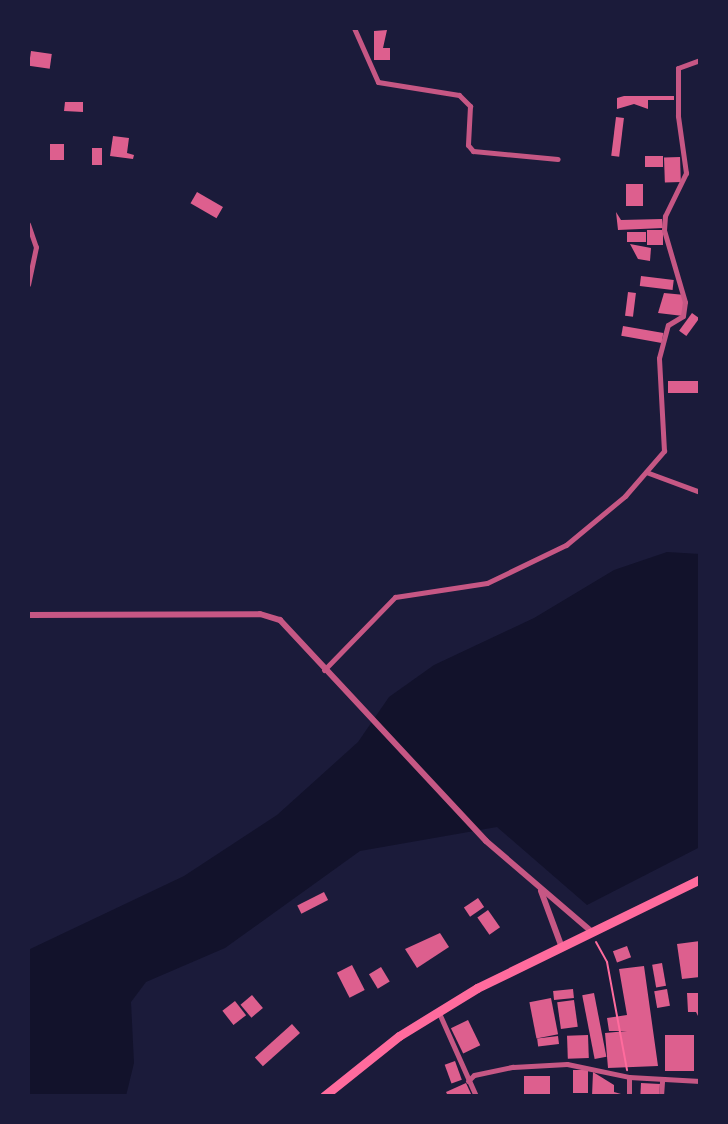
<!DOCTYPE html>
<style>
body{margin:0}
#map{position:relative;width:728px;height:1124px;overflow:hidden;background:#1b1b3a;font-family:"IBM Plex Serif",serif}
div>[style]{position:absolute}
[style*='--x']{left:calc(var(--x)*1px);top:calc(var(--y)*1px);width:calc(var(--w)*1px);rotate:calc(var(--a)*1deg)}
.water>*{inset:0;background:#12122b}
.building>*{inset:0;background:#dd5f8e;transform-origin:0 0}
.path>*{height:2px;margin:-1px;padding:0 1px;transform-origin:1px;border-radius:1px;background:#ff6b9d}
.minor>*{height:5px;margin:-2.5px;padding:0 2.5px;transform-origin:2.5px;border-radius:2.5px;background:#c65784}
.tertiary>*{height:6px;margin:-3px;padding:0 3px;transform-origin:3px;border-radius:3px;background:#c65784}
.trunk>*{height:9px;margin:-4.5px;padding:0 4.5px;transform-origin:4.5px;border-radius:4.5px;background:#ff6b9d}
span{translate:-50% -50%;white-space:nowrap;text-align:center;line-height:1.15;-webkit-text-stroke:8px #1b1b3a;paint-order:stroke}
.frame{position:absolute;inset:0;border:30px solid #1b1b3a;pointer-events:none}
</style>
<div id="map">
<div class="water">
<i style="clip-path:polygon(667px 552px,700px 554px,700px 847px,587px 905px,497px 827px,360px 851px,225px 948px,146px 982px,131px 1002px,134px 1063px,126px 1096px,28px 1096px,28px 950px,184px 876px,277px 815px,358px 742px,389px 697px,434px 665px,534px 618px,614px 570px)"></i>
</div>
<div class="building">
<i style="clip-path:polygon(387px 30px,383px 48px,390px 48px,390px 60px,374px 60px,374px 31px)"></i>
<i style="left:31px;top:51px;width:21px;height:15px;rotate:8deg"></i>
<i style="clip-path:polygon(624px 96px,674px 96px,674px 100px,648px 100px,648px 109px,634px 104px,617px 109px,617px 98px)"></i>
<i style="clip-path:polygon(65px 102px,83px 102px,83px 112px,64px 111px)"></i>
<i style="left:616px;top:117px;width:8px;height:39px;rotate:7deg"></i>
<i style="clip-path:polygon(113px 136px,129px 138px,127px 153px,134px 155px,133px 159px,110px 156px)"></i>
<i style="left:50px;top:144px;width:14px;height:16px"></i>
<i style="left:92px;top:148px;width:10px;height:17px"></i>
<i style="left:645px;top:156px;width:18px;height:11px"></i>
<i style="left:680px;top:157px;width:25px;height:16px;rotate:88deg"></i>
<i style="left:626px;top:184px;width:17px;height:22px"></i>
<i style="left:197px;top:192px;width:30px;height:13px;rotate:30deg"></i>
<i style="clip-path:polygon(616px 212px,621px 220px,662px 219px,663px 228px,618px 230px)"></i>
<i style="left:647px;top:230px;width:16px;height:15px"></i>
<i style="left:627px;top:232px;width:19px;height:10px"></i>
<i style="clip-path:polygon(630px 244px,651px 248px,650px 261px,638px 259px)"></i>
<i style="left:641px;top:276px;width:33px;height:10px;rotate:7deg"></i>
<i style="left:628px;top:292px;width:8px;height:24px;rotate:7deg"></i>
<i style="clip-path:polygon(664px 293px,685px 295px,683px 316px,658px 313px)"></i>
<i style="left:692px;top:313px;width:9px;height:22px;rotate:36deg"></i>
<i style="left:623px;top:326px;width:41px;height:10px;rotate:10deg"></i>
<i style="left:668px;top:381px;width:30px;height:12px"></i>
<i style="left:324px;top:892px;width:9px;height:30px;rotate:63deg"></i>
<i style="left:478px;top:898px;width:11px;height:17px;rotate:56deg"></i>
<i style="left:488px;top:910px;width:21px;height:13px;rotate:55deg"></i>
<i style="clip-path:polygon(440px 933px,449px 947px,417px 968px,405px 949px)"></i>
<i style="clip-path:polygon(700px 941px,700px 977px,682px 979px,677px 944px)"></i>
<i style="left:627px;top:946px;width:12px;height:15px;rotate:70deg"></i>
<i style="left:662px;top:963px;width:23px;height:10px;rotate:80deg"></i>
<i style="left:352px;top:965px;width:28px;height:17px;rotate:63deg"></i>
<i style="clip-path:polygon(644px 966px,658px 1066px,608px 1068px,605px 1033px,627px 1031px,609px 1031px,607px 1018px,627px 1015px,619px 969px)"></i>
<i style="left:381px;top:967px;width:17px;height:14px;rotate:59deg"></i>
<i style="left:573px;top:989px;width:9px;height:20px;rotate:84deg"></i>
<i style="left:667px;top:989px;width:17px;height:13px;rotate:80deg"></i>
<i style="left:594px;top:993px;width:65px;height:12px;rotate:79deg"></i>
<i style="clip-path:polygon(687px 993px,700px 993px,700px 1020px,696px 1012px,688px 1012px)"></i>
<i style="left:252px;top:995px;width:17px;height:15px;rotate:50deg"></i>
<i style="left:551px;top:998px;width:37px;height:22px;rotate:79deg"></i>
<i style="left:574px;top:1000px;width:27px;height:17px;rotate:82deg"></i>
<i style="left:235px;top:1001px;width:18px;height:16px;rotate:52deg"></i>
<i style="left:468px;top:1020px;width:28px;height:19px;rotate:64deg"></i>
<i style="left:292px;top:1024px;width:12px;height:50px;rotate:48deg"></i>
<i style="left:588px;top:1035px;width:23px;height:21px;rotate:88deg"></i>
<i style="left:665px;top:1035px;width:29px;height:36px"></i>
<i style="left:558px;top:1036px;width:8px;height:21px;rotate:83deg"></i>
<i style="left:455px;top:1061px;width:20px;height:11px;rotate:70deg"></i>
<i style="left:573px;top:1070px;width:15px;height:23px"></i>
<i style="clip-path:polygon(593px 1072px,614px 1085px,614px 1092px,628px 1096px,592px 1096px)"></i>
<i style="left:524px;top:1076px;width:26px;height:20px"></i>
<i style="clip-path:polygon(466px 1083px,472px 1096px,448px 1096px,446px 1092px)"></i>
<i style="left:641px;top:1083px;width:19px;height:13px;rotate:3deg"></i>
</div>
<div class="path">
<i style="--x:596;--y:942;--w:23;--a:61"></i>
<i style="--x:607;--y:962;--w:110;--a:79.5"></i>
</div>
<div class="minor">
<i style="--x:354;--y:28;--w:59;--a:66"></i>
<i style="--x:378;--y:82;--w:82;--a:9.1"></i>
<i style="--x:459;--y:95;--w:16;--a:45"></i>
<i style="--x:470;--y:106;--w:39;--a:93"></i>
<i style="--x:468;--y:145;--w:8;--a:50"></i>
<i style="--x:473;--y:151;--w:85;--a:5.4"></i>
<i style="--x:28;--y:224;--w:24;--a:71"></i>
<i style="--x:36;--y:247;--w:38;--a:102"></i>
<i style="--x:646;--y:472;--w:58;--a:20.3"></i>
<i style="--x:324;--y:670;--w:102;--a:-45.8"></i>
<i style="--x:395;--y:597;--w:93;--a:-8.7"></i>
<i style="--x:487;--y:583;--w:88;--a:-25.7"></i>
<i style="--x:566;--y:545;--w:77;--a:-39.7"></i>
<i style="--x:625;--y:496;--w:60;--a:-49.1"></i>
<i style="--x:664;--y:451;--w:93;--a:-93.1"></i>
<i style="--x:659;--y:358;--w:34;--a:-75"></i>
<i style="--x:668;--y:325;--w:17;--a:-31"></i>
<i style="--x:683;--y:316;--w:14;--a:-82"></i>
<i style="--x:685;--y:302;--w:75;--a:-106.3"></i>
<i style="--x:664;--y:230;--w:14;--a:-86"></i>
<i style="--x:665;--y:216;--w:48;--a:-64"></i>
<i style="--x:686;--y:173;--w:58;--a:-98"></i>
<i style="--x:678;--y:116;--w:48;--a:-90"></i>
<i style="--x:678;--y:68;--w:23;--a:-20"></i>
<i style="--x:439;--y:1013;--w:91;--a:66"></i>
<i style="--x:629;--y:1077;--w:19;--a:90"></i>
<i style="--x:468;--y:1081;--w:8;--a:-45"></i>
<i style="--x:474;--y:1075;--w:40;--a:-12"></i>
<i style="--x:513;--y:1067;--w:54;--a:-3.2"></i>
<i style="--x:567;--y:1064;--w:63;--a:11.8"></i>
<i style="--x:629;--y:1077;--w:71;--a:3.2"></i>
<i style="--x:661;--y:1096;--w:16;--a:-86"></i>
</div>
<div class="tertiary">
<i style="--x:28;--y:615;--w:232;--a:-0.2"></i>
<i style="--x:260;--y:614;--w:21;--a:17"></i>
<i style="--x:280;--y:620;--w:302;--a:47"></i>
<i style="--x:486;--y:841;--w:137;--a:40.6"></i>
<i style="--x:541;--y:891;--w:58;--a:69.7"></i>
</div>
<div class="trunk">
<i style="--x:324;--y:1096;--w:96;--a:-38.7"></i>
<i style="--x:399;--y:1036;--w:92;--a:-31.6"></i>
<i style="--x:477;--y:988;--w:248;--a:-26"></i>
</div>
<div class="frame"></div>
</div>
